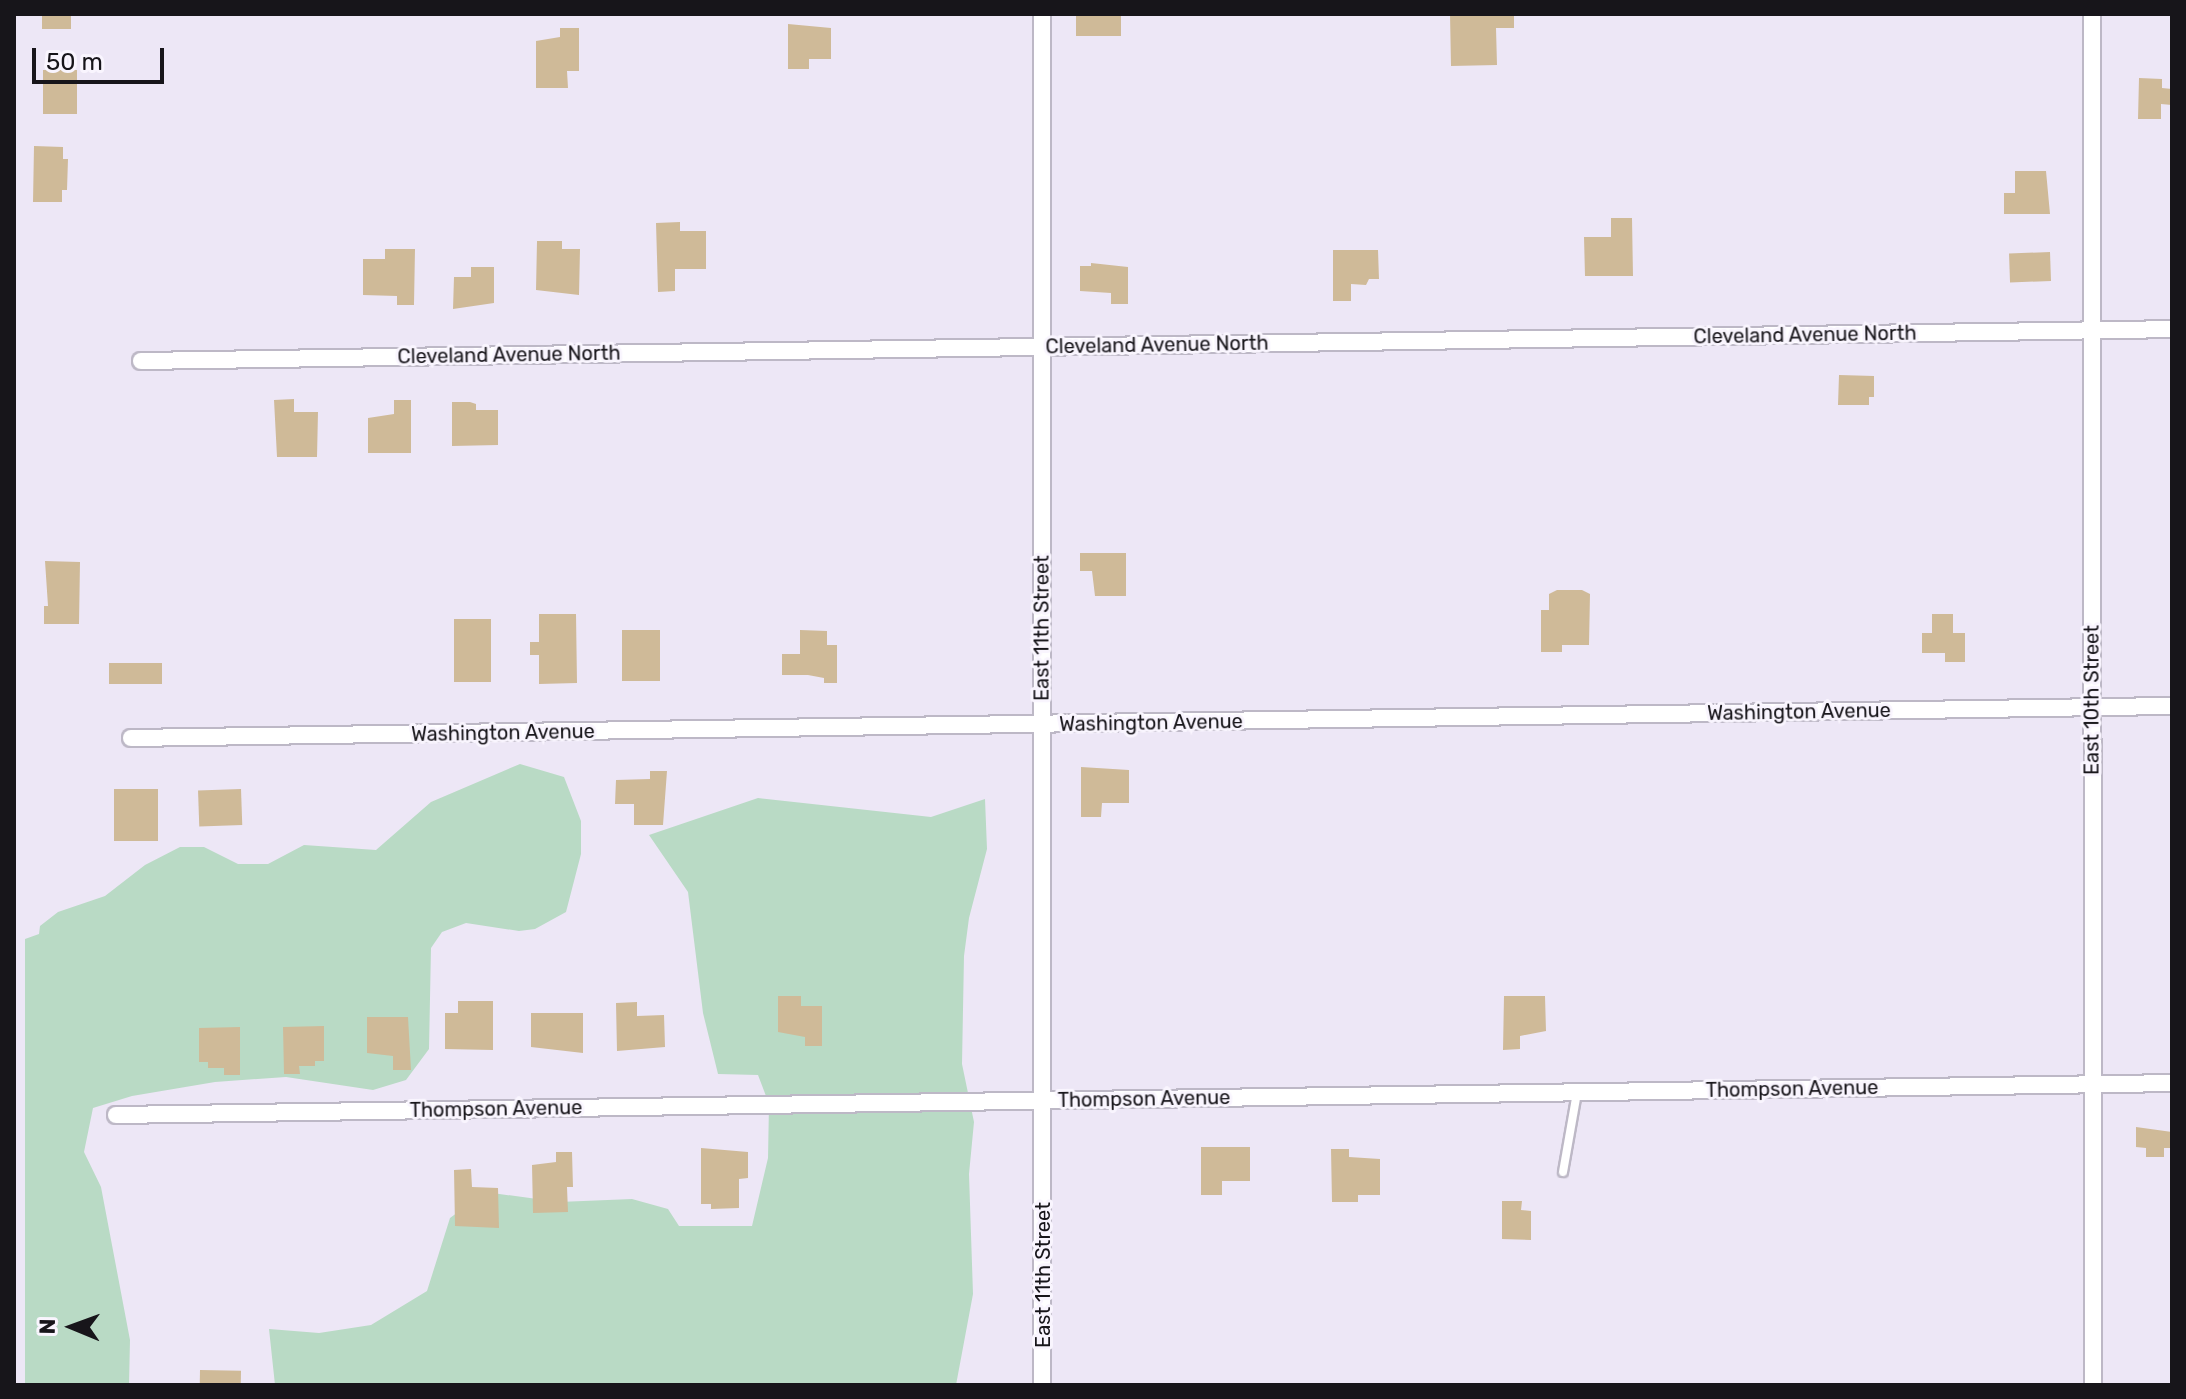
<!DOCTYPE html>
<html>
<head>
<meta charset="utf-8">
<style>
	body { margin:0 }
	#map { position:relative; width:2186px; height:1399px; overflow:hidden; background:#ede7f6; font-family:Rubik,sans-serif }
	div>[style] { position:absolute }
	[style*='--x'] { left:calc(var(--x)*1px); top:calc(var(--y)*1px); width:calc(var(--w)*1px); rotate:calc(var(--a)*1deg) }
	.green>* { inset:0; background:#b9dac5 }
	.building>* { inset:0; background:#cfba98; transform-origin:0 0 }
	.roads { filter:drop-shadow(2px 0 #bdb8c6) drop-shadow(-2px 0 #bdb8c6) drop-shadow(0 2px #bdb8c6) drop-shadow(0 -2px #bdb8c6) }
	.lane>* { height:8px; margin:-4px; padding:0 4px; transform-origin:4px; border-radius:4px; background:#fff }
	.street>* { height:16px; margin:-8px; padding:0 8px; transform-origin:8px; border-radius:8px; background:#fff }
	span { translate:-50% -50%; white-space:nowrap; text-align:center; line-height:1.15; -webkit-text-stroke:6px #f9f5fe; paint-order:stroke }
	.street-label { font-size:20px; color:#17151a }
	.frame { position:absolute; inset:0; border:16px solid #17151a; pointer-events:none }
	.north { position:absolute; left:32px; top:1287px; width:80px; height:80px; -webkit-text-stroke:6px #f9f5fe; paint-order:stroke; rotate:271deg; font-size:22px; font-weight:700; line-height:32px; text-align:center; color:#17151a }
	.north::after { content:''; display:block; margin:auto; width:28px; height:36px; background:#17151a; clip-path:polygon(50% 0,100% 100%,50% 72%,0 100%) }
	.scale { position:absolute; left:32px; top:48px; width:132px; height:36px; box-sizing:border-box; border:4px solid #17151a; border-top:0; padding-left:10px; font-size:24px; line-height:28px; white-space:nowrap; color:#17151a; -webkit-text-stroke:6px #f9f5fe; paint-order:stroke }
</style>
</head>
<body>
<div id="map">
	<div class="green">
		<i style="clip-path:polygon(520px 764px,564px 777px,581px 821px,581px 854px,566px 912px,535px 929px,519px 931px,466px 923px,442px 932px,431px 948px,429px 1049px,406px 1080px,373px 1090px,286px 1077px,215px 1082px,132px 1096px,93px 1108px,84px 1152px,101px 1187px,130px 1340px,129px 1385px,25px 1385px,25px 939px,39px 934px,40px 926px,58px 912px,105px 896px,145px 865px,180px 847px,204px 847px,238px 864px,268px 864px,304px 845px,376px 850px,431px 802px)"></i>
		<i style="clip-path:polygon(758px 798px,931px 817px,985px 799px,987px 849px,969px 918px,964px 956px,962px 1064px,974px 1122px,969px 1174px,973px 1294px,956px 1385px,275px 1385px,269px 1329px,319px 1333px,371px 1325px,427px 1291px,450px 1218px,485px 1192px,559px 1202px,632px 1199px,668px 1209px,679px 1226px,752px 1226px,768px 1158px,769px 1104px,758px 1075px,718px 1074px,703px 1013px,688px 892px,649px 835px)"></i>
	</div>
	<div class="building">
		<i style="left:42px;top:14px;width:29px;height:15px"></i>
		<i style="left:1121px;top:14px;width:22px;height:45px;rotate:90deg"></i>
		<i style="clip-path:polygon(1450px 14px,1514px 14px,1514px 28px,1496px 28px,1497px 65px,1451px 66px)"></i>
		<i style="clip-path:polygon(788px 24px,831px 28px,831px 59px,809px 59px,809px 69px,788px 69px)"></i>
		<i style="clip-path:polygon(560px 28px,579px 28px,579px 71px,567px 71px,568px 88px,536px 88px,536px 41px,560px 37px)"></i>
		<i style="left:43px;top:70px;width:34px;height:44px"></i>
		<i style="clip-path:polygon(2139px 78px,2162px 79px,2162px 88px,2172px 89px,2172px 105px,2161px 104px,2161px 119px,2138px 119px)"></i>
		<i style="clip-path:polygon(34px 146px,63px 147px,63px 159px,68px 159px,67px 190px,62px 190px,62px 202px,33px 202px)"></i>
		<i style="clip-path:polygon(2015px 171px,2046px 171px,2050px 214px,2004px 214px,2004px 193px,2015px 193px)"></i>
		<i style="clip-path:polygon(1611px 218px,1632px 218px,1633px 276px,1585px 276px,1584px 237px,1611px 237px)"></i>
		<i style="clip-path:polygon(680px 222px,680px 231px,706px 231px,706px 269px,675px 269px,675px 291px,658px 292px,656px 223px)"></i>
		<i style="clip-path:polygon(537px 241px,562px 241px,562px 249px,580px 249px,579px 295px,536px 290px)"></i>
		<i style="clip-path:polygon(385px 249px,415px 249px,414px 305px,397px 305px,397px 296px,363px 295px,363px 259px,385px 259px)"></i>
		<i style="clip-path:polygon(1333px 250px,1378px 250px,1379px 279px,1369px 279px,1366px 285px,1351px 284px,1351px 301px,1333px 301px)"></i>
		<i style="left:2050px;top:252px;width:29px;height:41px;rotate:88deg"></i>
		<i style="clip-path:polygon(1091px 263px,1128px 267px,1128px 304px,1111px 304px,1111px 293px,1080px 291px,1080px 266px,1091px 266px)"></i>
		<i style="clip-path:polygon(471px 267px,494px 267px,494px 303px,453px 309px,454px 277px,471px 277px)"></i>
		<i style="clip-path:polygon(1839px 375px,1874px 376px,1874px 397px,1869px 397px,1869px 405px,1838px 405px)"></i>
		<i style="clip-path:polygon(294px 399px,294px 412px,318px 412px,317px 457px,277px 457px,274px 400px)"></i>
		<i style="clip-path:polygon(394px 400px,411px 400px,411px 453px,368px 453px,368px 418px,394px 414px)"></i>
		<i style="clip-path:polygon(452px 402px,470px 402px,476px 404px,476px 410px,498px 410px,498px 445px,452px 446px)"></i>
		<i style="clip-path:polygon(1080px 553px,1126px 553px,1126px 596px,1095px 596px,1092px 571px,1080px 571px)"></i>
		<i style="clip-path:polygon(45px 561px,80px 562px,79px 624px,44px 624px,44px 606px,48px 606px)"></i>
		<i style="clip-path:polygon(1557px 590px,1582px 590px,1590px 594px,1589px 645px,1562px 645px,1562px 652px,1541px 652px,1541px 610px,1549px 610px,1549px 594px)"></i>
		<i style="clip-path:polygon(539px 614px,576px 614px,577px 683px,539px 684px,539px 655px,530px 655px,530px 642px,539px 642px)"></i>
		<i style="clip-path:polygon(1932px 614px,1953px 614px,1953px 633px,1965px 633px,1965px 662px,1945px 662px,1945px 653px,1922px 653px,1922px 633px,1932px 633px)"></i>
		<i style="left:454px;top:619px;width:37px;height:63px"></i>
		<i style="left:660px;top:630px;width:51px;height:38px;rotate:90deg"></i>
		<i style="clip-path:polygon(800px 630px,827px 631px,827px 645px,837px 645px,837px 683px,824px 683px,824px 678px,808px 675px,782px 675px,782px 654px,800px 654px)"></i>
		<i style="left:162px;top:663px;width:21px;height:53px;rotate:90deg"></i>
		<i style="clip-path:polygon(1081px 767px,1129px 770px,1129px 803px,1102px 803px,1101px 817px,1081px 817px)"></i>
		<i style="clip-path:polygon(650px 771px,667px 771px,663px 825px,634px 825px,634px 804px,615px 804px,616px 780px,650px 779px)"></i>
		<i style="left:158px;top:789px;width:52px;height:44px;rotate:90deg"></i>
		<i style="left:241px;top:789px;width:36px;height:43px;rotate:88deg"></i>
		<i style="clip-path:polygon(778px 996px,801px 996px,801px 1006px,822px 1006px,822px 1046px,805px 1046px,805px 1037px,778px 1032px)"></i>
		<i style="clip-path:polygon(1504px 996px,1545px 996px,1546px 1031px,1520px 1036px,1520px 1049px,1503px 1050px)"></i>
		<i style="clip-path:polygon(458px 1001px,493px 1001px,493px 1050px,445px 1049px,445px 1013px,458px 1013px)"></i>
		<i style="clip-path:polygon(637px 1002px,637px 1016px,664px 1015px,665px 1047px,617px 1051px,616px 1003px)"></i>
		<i style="clip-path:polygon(531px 1013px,583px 1013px,583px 1053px,531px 1047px)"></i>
		<i style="clip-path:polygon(367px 1017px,408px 1017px,411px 1070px,393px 1070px,393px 1056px,367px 1053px)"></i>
		<i style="clip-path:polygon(324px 1026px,324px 1061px,315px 1061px,315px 1066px,299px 1066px,300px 1074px,284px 1074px,283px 1027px)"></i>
		<i style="clip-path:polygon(240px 1027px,240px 1075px,224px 1075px,224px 1068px,208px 1068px,208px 1062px,199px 1062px,199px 1028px)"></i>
		<i style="clip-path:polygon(2136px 1127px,2172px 1132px,2172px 1148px,2164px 1148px,2164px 1157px,2146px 1157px,2146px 1148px,2136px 1147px)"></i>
		<i style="clip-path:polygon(1201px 1147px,1250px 1147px,1250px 1181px,1222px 1181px,1222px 1195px,1201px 1195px)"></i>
		<i style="clip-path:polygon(701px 1148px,748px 1152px,748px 1178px,739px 1179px,739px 1208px,711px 1209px,711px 1204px,701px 1204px)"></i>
		<i style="clip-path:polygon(1331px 1149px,1349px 1149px,1349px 1157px,1380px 1159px,1380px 1195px,1358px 1195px,1358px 1202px,1332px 1202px)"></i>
		<i style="clip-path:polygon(556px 1152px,572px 1152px,573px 1187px,567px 1187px,568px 1212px,533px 1213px,532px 1165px,556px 1162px)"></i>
		<i style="clip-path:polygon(471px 1169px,472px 1187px,498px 1188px,499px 1228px,455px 1226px,454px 1170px)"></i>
		<i style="clip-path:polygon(1502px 1201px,1522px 1201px,1521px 1210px,1531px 1211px,1531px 1240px,1502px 1239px)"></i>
		<i style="left:200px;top:1370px;width:41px;height:15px;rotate:1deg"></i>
	</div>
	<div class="roads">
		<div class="lane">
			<i style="--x:1563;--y:1172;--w:80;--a:-80"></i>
		</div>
		<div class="street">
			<i style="--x:1042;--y:14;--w:1371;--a:90"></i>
			<i style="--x:2092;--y:14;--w:1371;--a:89.96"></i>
			<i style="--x:141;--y:361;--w:2031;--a:-0.9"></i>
			<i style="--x:131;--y:738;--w:2041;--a:-0.9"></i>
			<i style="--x:116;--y:1115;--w:2056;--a:-0.89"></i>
		</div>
	</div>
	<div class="street-label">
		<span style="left:1805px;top:335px;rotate:-1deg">Cleveland Avenue North</span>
		<span style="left:1157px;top:345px;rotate:-1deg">Cleveland Avenue North</span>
		<span style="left:509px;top:355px;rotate:-1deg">Cleveland Avenue North</span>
		<span style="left:1042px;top:628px;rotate:-90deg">East 11th Street</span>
		<span style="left:2092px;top:700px;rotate:-90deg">East 10th Street</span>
		<span style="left:1799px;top:712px;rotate:-1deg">Washington Avenue</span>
		<span style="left:1151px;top:723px;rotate:-1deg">Washington Avenue</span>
		<span style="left:503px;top:733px;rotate:-1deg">Washington Avenue</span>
		<span style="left:1792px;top:1089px;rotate:-1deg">Thompson Avenue</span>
		<span style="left:1144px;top:1099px;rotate:-1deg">Thompson Avenue</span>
		<span style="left:496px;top:1109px;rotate:-1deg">Thompson Avenue</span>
		<span style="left:1043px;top:1275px;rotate:-90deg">East 11th Street</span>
	</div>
	<div class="frame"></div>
	<div class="north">N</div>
	<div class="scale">50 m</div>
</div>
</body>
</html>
